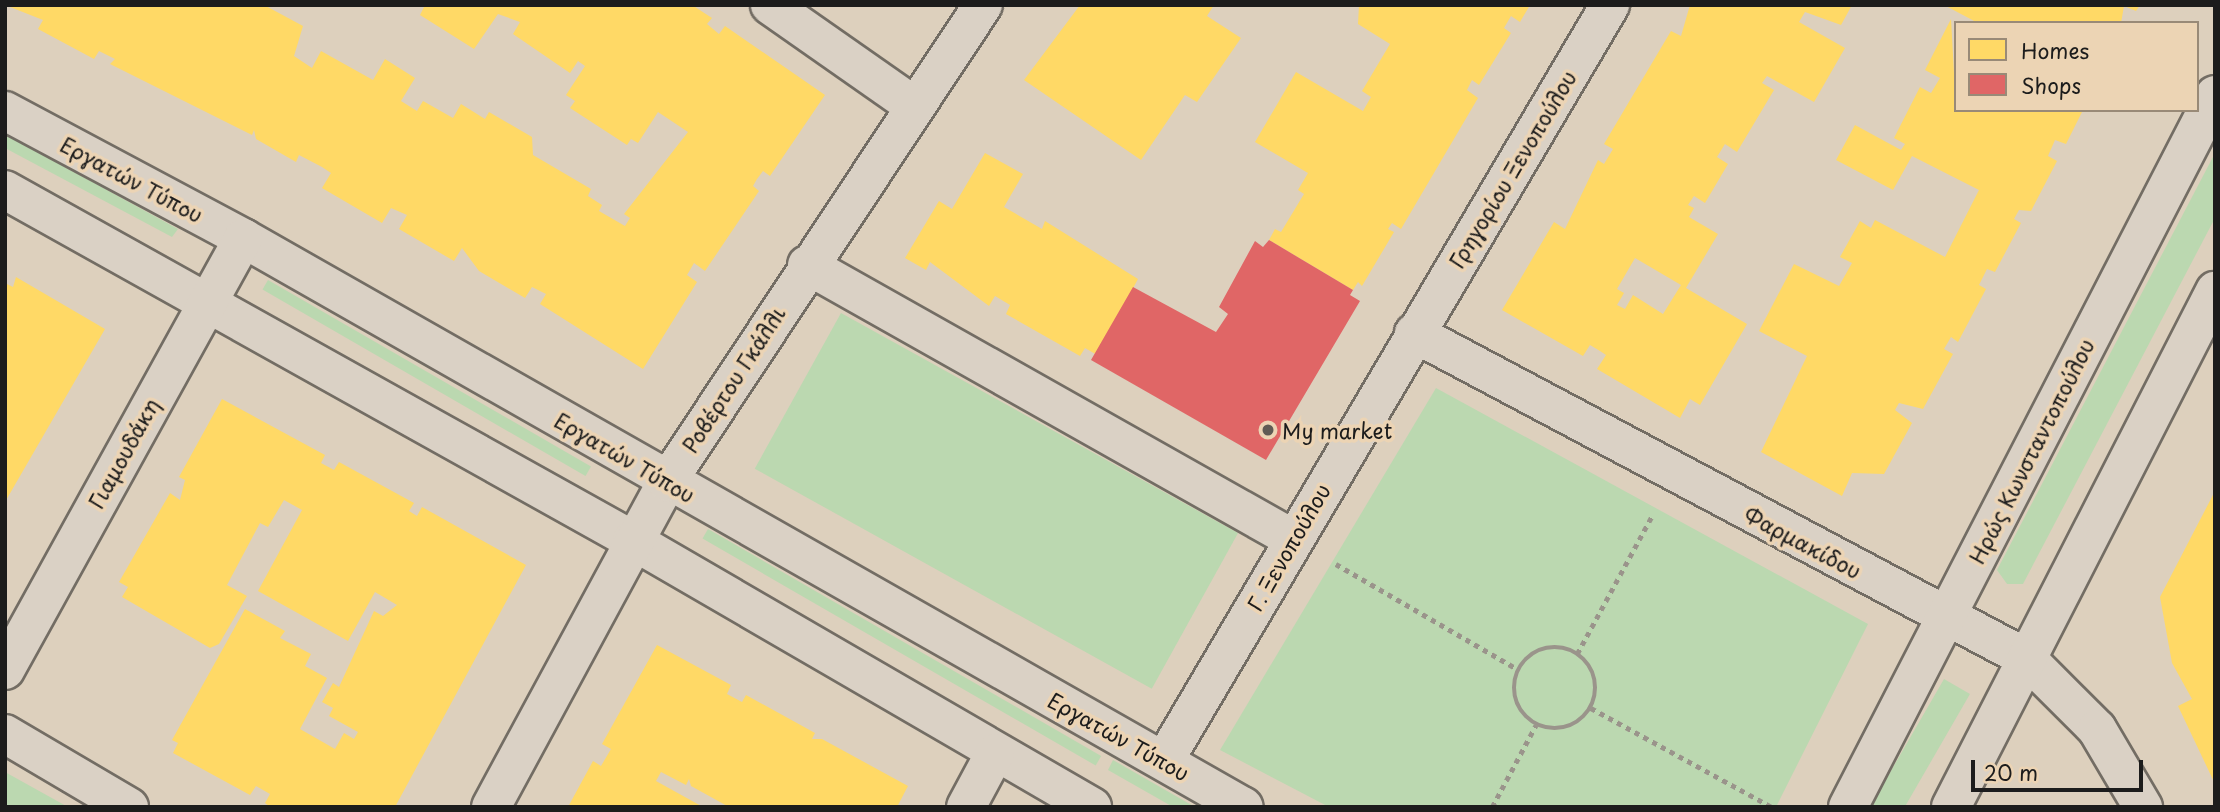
<!DOCTYPE html>
<html>
<head>
<meta charset="utf-8">
<style>
	body { margin:0 }
	#map { position:relative; width:2220px; height:812px; overflow:hidden; background:#ddd0bd; font-family:"Playpen Sans",sans-serif }
	div>[style] { position:absolute }
	[style*='--x'] { left:calc(var(--x)*1px); top:calc(var(--y)*1px); width:calc(var(--w)*1px); rotate:calc(var(--a)*1deg) }
	.green>* { inset:0; background:#bbd8b0; transform-origin:0 0 }
	.homes>* { inset:0; background:#ffd966 }
	.shops>* { inset:0; background:#e06666 }
	.path>* { height:4.5px; margin-top:-2.25px; transform-origin:0; background:repeating-linear-gradient(90deg,#9a948b 0 5px,transparent 0 10px) }
	.path>.ring { margin:-2.25px; padding:0; box-sizing:content-box; background:none; border:4.5px solid #9a948b; border-radius:50% }
	.roads { filter:drop-shadow(2px 0 #736d64) drop-shadow(-2px 0 #736d64) drop-shadow(0 2px #736d64) drop-shadow(0 -2px #736d64) }
	.street>* { height:38px; margin:-19px; padding:0 19px; transform-origin:19px; border-radius:19px; background:#dad1c5 }
	.secondary>* { height:38px; margin:-19px; padding:0 19px; transform-origin:19px; border-radius:19px; background:#dad1c5 }
	.dots>* { width:19px; height:19px; translate:-50% -50%; box-sizing:border-box; border:4px solid #ecd4b4; border-radius:50% }
	span { translate:-50% -50%; white-space:nowrap; text-align:center; line-height:1.15; -webkit-text-stroke:7px #ecd4b4; paint-order:stroke }
	.street-label { font-size:21px; color:#1c1c1c }
	.poi-label { font-size:21px; color:#1c1c1c }
	.left { translate:0 -50%; text-align:left }
	.frame { position:absolute; inset:0; border:7px solid #1c1c1c; pointer-events:none }
	.legend { position:absolute; left:1954px; top:21px; width:245px; height:91px; box-sizing:border-box; background:#ecd4b4; border:2px solid #998a77; margin:0; padding:9px 12px; list-style:none; font-size:21px; color:#1c1c1c }
	.legend li { display:flex; align-items:center; gap:14px; height:35px }
	.legend b { width:35px; border:2px solid #998a77 }
	.scale { position:absolute; left:1971px; top:760px; width:172px; height:32px; box-sizing:border-box; border:4px solid #1c1c1c; border-top:0; padding-left:9px; font-size:21px; line-height:24px; white-space:nowrap; color:#1c1c1c; -webkit-text-stroke:5px #ecd4b4; paint-order:stroke }
</style>
</head>
<body>
<div id="map">
	<div class="green">
		<i style="clip-path:polygon(5px 134px,178px 229px,172px 237px,5px 148px)"></i>
		<i style="clip-path:polygon(2215px 153px,2215px 218px,2023px 584px,2007px 584px,1997px 570px)"></i>
		<i style="left:268px;top:280px;width:373px;height:11px;rotate:30deg"></i>
		<i style="left:841px;top:313px;width:454px;height:178px;rotate:29deg"></i>
		<i style="clip-path:polygon(1436px 388px,1868px 624px,1776px 807px,1329px 807px,1220px 750px)"></i>
		<i style="left:708px;top:529px;width:454px;height:11px;rotate:30deg"></i>
		<i style="left:1944px;top:679px;width:30px;height:144px;rotate:30deg"></i>
		<i style="clip-path:polygon(1113px 760px,1195px 807px,1173px 807px,1108px 770px)"></i>
		<i style="clip-path:polygon(5px 772px,68px 807px,5px 807px)"></i>
	</div>
	<div class="homes">
		<i style="clip-path:polygon(5px 5px,264px 5px,303px 26px,294px 56px,312px 68px,321px 51px,373px 80px,385px 59px,415px 78px,401px 101px,417px 111px,423px 101px,453px 118px,461px 104px,485px 119px,489px 112px,532px 137px,533px 155px,591px 189px,588px 196px,602px 205px,599px 211px,625px 226px,630px 218px,624px 214px,688px 132px,658px 112px,638px 143px,631px 139px,627px 145px,570px 108px,575px 101px,566px 95px,585px 66px,578px 61px,570px 73px,513px 34px,520px 22px,498px 14px,474px 49px,420px 15px,425px 5px,692px 5px,712px 18px,707px 24px,719px 34px,725px 26px,825px 95px,770px 176px,763px 171px,757px 179px,753px 186px,759px 191px,705px 271px,694px 263px,690px 270px,687px 275px,697px 282px,643px 369px,540px 304px,546px 294px,532px 287px,525px 298px,479px 271px,462px 248px,454px 261px,399px 229px,407px 215px,391px 208px,382px 223px,322px 188px,331px 173px,322px 167px,299px 155px,296px 162px,256px 139px,254px 130px,252px 135px,110px 64px,115px 59px,99px 51px,94px 59px,38px 29px,43px 20px)"></i>
		<i style="clip-path:polygon(1080px 5px,1214px 5px,1207px 16px,1241px 38px,1197px 102px,1185px 95px,1141px 160px,1024px 80px)"></i>
		<i style="clip-path:polygon(1359px 5px,1530px 5px,1520px 22px,1511px 16px,1504px 28px,1511px 33px,1479px 85px,1472px 80px,1467px 90px,1478px 98px,1401px 229px,1392px 223px,1388px 229px,1394px 232px,1362px 286px,1358px 282px,1353px 290px,1269px 240px,1275px 229px,1281px 232px,1304px 194px,1298px 190px,1308px 173px,1255px 142px,1296px 72px,1363px 111px,1371px 97px,1362px 91px,1390px 44px,1358px 24px)"></i>
		<i style="clip-path:polygon(evenodd,1690px 5px,1852px 5px,1841px 25px,1805px 12px,1799px 22px,1845px 48px,1814px 102px,1767px 76px,1762px 83px,1774px 90px,1737px 152px,1725px 144px,1717px 157px,1728px 164px,1705px 203px,1694px 196px,1688px 205px,1694px 208px,1689px 217px,1718px 234px,1686px 288px,1747px 324px,1700px 405px,1690px 399px,1680px 418px,1597px 369px,1606px 355px,1600px 351px,1590px 345px,1583px 356px,1502px 310px,1554px 222px,1565px 229px,1598px 160px,1604px 164px,1613px 149px,1604px 144px,1671px 31px,1681px 36px,1690px 5px,1635px 258px,1681px 285px,1663px 314px,1633px 295px,1625px 309px,1617px 305px,1624px 293px,1617px 289px,1635px 258px)"></i>
		<i style="clip-path:polygon(1944px 5px,2140px 5px,2136px 11px,2124px 6px,2121px 23px,1978px 23px)"></i>
		<i style="clip-path:polygon(1951px 19px,1956px 110px,2083px 110px,2066px 144px,2055px 140px,2048px 156px,2057px 161px,2031px 211px,2019px 210px,2014px 219px,2021px 223px,1995px 272px,1987px 269px,1979px 285px,1986px 289px,1958px 342px,1951px 337px,1944px 349px,1953px 354px,1923px 409px,1899px 403px,1895px 410px,1912px 423px,1884px 474px,1852px 473px,1842px 496px,1761px 452px,1807px 356px,1759px 331px,1794px 264px,1839px 286px,1852px 263px,1840px 257px,1860px 221px,1871px 228px,1875px 220px,1945px 257px,1979px 190px,1912px 156px,1893px 190px,1836px 160px,1855px 125px,1901px 150px,1905px 144px,1894px 138px,1920px 87px,1931px 93px,1940px 78px,1925px 70px)"></i>
		<i style="clip-path:polygon(985px 153px,1023px 174px,1004px 207px,1042px 229px,1045px 221px,1138px 279px,1097px 355px,1085px 348px,1080px 356px,1006px 314px,1010px 305px,995px 296px,989px 306px,930px 262px,926px 270px,905px 258px,939px 201px,952px 209px)"></i>
		<i style="clip-path:polygon(16px 277px,105px 329px,5px 502px,5px 283px,13px 287px)"></i>
		<i style="clip-path:polygon(222px 399px,325px 455px,321px 463px,334px 470px,339px 462px,414px 503px,409px 511px,417px 516px,422px 507px,526px 565px,395px 807px,270px 807px,265px 803px,270px 794px,256px 786px,250px 795px,173px 753px,178px 743px,172px 740px,245px 609px,285px 631px,280px 638px,311px 654px,305px 666px,327px 678px,300px 729px,335px 749px,344px 733px,354px 739px,358px 732px,329px 716px,333px 708px,322px 702px,333px 683px,339px 687px,374px 611px,383px 616px,397px 605px,375px 592px,348px 641px,258px 591px,302px 510px,284px 500px,268px 527px,260px 523px,227px 585px,247px 596px,219px 644px,210px 648px,122px 597px,128px 587px,119px 582px,170px 493px,180px 500px,185px 480px,179px 477px)"></i>
		<i style="clip-path:polygon(2215px 491px,2215px 784px,2178px 706px,2192px 699px,2172px 663px,2160px 597px)"></i>
		<i style="clip-path:polygon(657px 645px,731px 685px,727px 694px,742px 702px,746px 695px,815px 733px,812px 739px,822px 739px,908px 786px,897px 807px,729px 807px,691px 786px,689px 779px,686px 785px,661px 772px,656px 781px,703px 807px,568px 807px,593px 761px,601px 766px,611px 749px,602px 744px)"></i>
	</div>
	<div class="shops">
		<i style="clip-path:polygon(1269px 240px,1353px 290px,1350px 295px,1360px 301px,1266px 460px,1091px 360px,1133px 287px,1216px 332px,1228px 314px,1219px 307px,1255px 241px,1263px 247px)"></i>
	</div>
	<div class="path">
		<i style="--x:1336;--y:564;--w:209;--a:30.1"></i>
		<i class="ring" style="left:1514px;top:647px;width:77.5px;height:77.5px"></i>
		<i style="--x:1577;--y:654;--w:157;--a:-61.5"></i>
		<i style="--x:1591;--y:708;--w:206;--a:28.7"></i>
		<i style="--x:1492;--y:807;--w:93;--a:-61.8"></i>
	</div>
	<div class="roads">
		<div class="street">
			<i style="--x:770;--y:5;--w:176;--a:35"></i>
			<i style="--x:5;--y:111;--w:270;--a:28.1"></i>
			<i style="--x:243;--y:238;--w:1151;--a:29.62"></i>
			<i style="--x:5;--y:190;--w:718;--a:29.17"></i>
			<i style="--x:632;--y:540;--w:532;--a:30.13"></i>
			<i style="--x:807;--y:265;--w:558;--a:29.41"></i>
			<i style="--x:1414;--y:333;--w:693;--a:27.97"></i>
			<i style="--x:2026;--y:658;--w:100;--a:45"></i>
			<i style="--x:2097;--y:729;--w:91;--a:59.5"></i>
			<i style="--x:5;--y:670;--w:493;--a:-61.1"></i>
			<i style="--x:5;--y:734;--w:144;--a:30.5"></i>
			<i style="--x:1164;--y:761;--w:878;--a:-59.46"></i>
			<i style="--x:491;--y:807;--w:370;--a:-61.6"></i>
			<i style="--x:667;--y:482;--w:572;--a:-56.48"></i>
			<i style="--x:966;--y:807;--w:61;--a:-61.8"></i>
		</div>
		<div class="secondary">
			<i style="--x:1848;--y:807;--w:801;--a:-62.73"></i>
			<i style="--x:1951;--y:807;--w:580;--a:-62.9"></i>
		</div>
	</div>
	<div class="dots">
		<i style="left:1268px;top:430px;background:#605b54"></i>
	</div>
	<div class="street-label">
		<span style="left:1512px;top:169px;rotate:-59deg">Γρηγορίου Ξενοπούλου</span>
		<span style="left:132px;top:179px;rotate:28deg">Εργατών Τύπου</span>
		<span style="left:733px;top:379px;rotate:-57deg">Ροβέρτου Γκάλλι</span>
		<span style="left:2031px;top:451px;rotate:-63deg">Ηρώς Κωνσταντοπούλου</span>
		<span style="left:123px;top:453px;rotate:-61deg">Γιαμουδάκη</span>
		<span style="left:625px;top:457px;rotate:30deg">Εργατών Τύπου</span>
		<span style="left:1803px;top:542px;rotate:28deg">Φαρμακίδου</span>
		<span style="left:1288px;top:547px;rotate:-60deg">Γ. Ξενοπούλου</span>
		<span style="left:1119px;top:736px;rotate:29deg">Εργατών Τύπου</span>
	</div>
	<div class="poi-label">
		<span class="left" style="left:1282px;top:430px">My market</span>
	</div>
	<div class="frame"></div>
	<ul class="legend">
	<li><b style="height:19px;background:#ffd966"></b>Homes</li>
	<li><b style="height:19px;background:#e06666"></b>Shops</li>
	</ul>
	<div class="scale">20 m</div>
</div>
</body>
</html>
